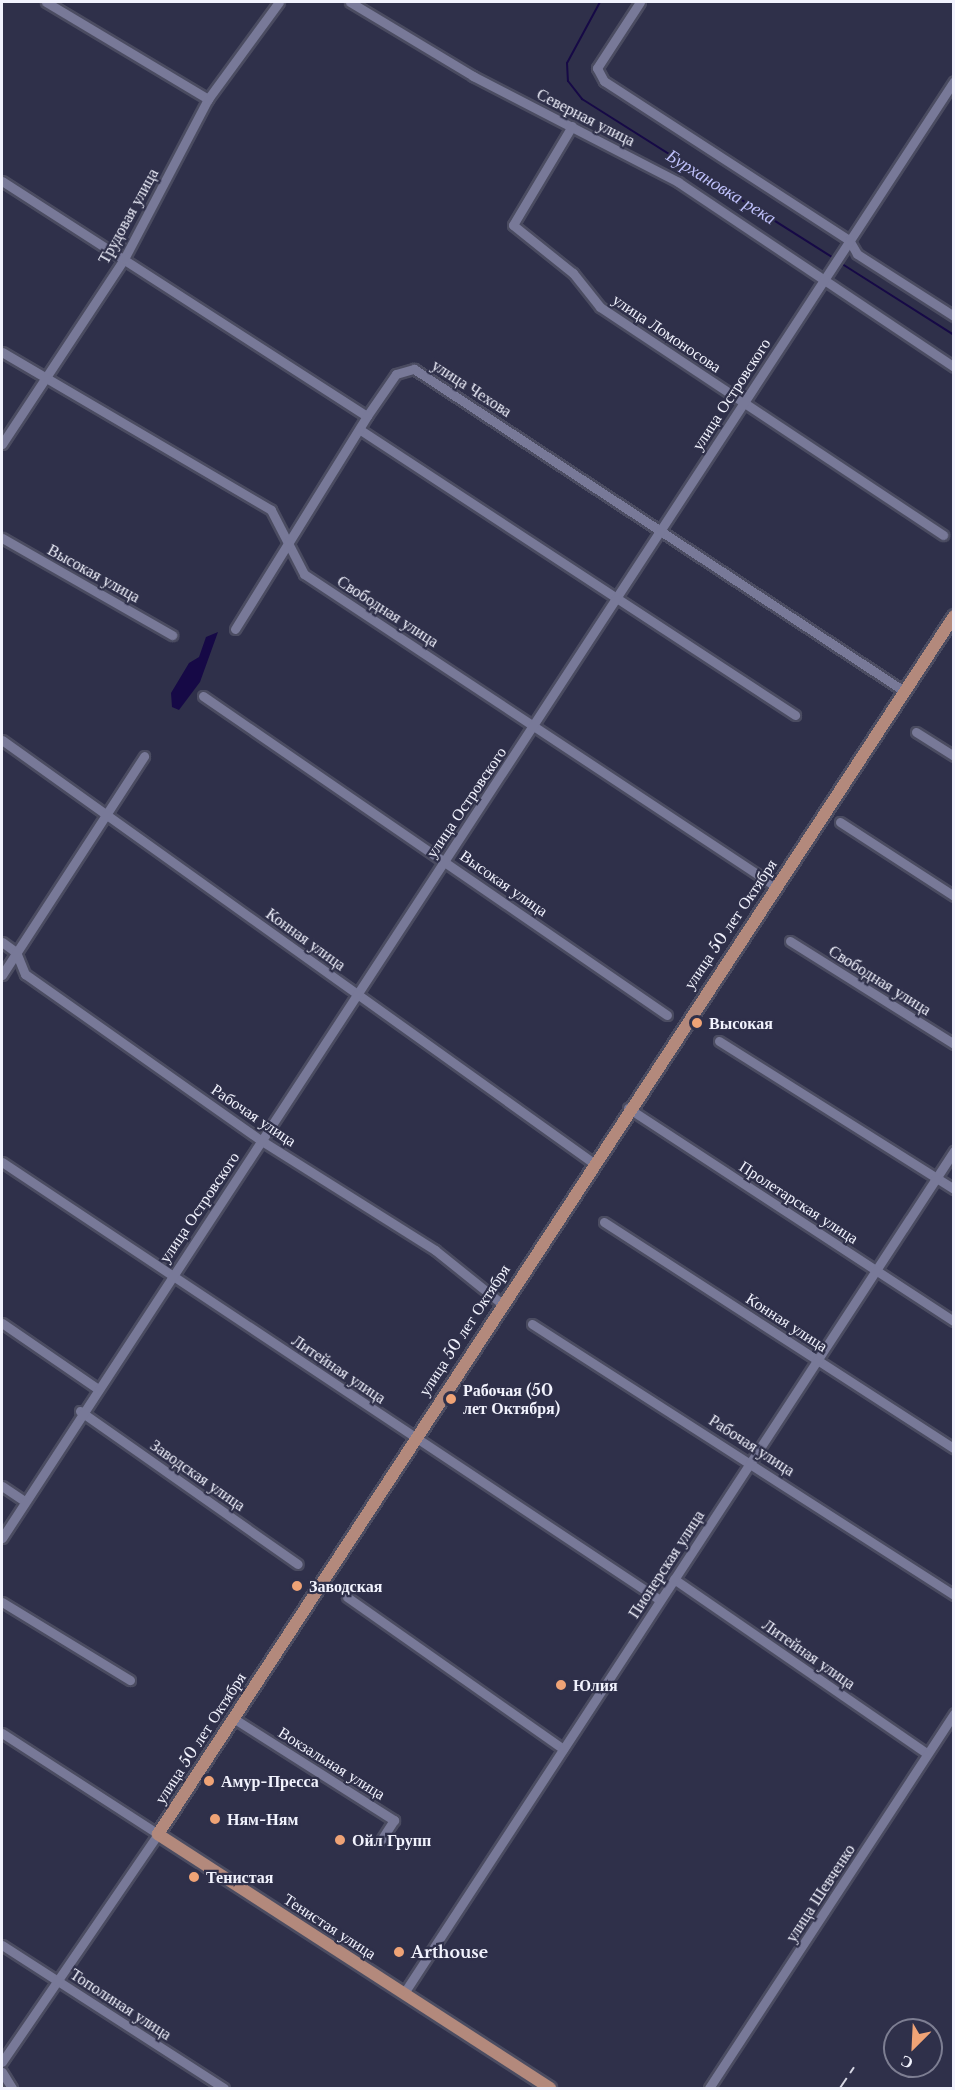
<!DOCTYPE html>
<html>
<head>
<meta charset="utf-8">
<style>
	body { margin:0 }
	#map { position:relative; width:955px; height:2090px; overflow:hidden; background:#2f304a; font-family:"Libre Baskerville",serif }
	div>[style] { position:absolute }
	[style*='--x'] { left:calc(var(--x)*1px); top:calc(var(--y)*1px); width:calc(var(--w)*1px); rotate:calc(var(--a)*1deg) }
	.water>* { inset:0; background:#160946 }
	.stream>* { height:2px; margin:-1px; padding:0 1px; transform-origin:1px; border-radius:1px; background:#160946 }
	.roads { filter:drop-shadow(2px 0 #4b4c61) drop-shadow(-2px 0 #4b4c61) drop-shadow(0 2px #4b4c61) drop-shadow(0 -2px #4b4c61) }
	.minor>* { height:9px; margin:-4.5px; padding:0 4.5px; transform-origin:4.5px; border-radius:4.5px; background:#787998 }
	.major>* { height:12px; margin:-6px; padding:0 6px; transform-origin:6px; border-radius:6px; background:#b3897c }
	.rail>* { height:2px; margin-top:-1px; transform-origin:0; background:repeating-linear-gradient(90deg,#d6d7e4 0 12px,transparent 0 18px) }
	.dots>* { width:16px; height:16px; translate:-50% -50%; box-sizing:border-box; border:3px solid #2f304a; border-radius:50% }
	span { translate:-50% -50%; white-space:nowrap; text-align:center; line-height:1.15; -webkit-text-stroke:4.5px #2f304a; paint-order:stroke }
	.street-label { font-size:16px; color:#f1f2fd }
	.poi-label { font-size:16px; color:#f1f2fd; font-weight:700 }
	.left { translate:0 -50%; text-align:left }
	.water-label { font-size:18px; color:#bfc1fb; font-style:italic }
	.frame { position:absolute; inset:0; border:3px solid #f1f2fd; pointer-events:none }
	.north { position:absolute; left:883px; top:2018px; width:60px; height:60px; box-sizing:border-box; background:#2f304a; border:2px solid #7d7e92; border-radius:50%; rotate:204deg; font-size:16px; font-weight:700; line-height:24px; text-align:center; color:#f1f2fd }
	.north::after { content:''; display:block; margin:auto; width:21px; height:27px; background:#efa376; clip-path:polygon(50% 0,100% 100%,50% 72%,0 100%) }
</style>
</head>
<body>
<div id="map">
	<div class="water">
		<i style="clip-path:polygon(218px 632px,200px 682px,179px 710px,172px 707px,171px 693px,189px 663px,199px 657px,206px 637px)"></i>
	</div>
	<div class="stream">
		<i style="--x:600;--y:2;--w:69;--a:118.4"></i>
		<i style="--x:567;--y:63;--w:18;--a:87"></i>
		<i style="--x:568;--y:81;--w:23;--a:52"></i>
		<i style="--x:582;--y:99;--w:299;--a:32.3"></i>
		<i style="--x:839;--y:262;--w:136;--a:32.4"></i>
	</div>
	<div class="roads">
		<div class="minor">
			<i style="--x:46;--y:2;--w:189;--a:30.9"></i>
			<i style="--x:350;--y:2;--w:144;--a:31"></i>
			<i style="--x:473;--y:76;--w:231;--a:27.3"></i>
			<i style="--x:678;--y:182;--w:332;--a:33.8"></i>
			<i style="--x:640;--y:2;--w:79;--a:123.1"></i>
			<i style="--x:597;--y:68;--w:15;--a:62"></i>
			<i style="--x:604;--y:81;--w:292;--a:33"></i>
			<i style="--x:849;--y:240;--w:16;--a:60"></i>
			<i style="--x:857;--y:254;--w:115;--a:32.6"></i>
			<i style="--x:572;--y:126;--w:115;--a:120.8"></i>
			<i style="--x:513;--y:225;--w:77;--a:38.7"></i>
			<i style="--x:573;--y:273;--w:43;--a:51.5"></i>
			<i style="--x:600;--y:307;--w:412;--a:33.6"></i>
			<i style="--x:2;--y:181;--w:434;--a:32.8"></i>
			<i style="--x:367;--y:416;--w:51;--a:-55.4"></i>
			<i style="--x:396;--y:374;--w:19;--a:-16"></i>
			<i style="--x:414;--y:369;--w:586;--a:33.31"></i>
			<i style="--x:2;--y:352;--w:312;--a:30.4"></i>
			<i style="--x:271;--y:510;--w:72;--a:62.7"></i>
			<i style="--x:304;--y:574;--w:565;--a:33.52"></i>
			<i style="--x:362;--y:431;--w:518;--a:33.26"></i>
			<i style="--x:2;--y:444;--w:222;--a:-56.6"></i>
			<i style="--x:124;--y:259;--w:181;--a:-62.3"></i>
			<i style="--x:208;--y:99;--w:120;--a:-53.8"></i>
			<i style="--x:2;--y:538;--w:196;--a:29.7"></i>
			<i style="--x:235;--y:629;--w:251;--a:-58.2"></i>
			<i style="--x:203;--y:696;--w:563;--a:34.51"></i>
			<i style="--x:916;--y:732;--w:45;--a:32.3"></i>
			<i style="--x:2;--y:740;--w:725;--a:35.57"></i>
			<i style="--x:840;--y:822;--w:136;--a:33"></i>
			<i style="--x:790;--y:941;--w:194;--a:32.1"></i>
			<i style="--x:2;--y:942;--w:17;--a:36"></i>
			<i style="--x:16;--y:952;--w:24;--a:68"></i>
			<i style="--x:25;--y:974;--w:290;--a:35.2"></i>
			<i style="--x:262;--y:1141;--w:204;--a:32.2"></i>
			<i style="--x:435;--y:1250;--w:85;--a:38.8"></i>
			<i style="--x:2;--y:975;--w:261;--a:-57"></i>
			<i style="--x:719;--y:1041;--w:278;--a:32.2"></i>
			<i style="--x:628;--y:1108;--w:389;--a:33.2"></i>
			<i style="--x:2;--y:1162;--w:790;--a:33.65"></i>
			<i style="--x:604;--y:1222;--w:417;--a:32.9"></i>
			<i style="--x:2;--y:1323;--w:113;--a:34.5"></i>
			<i style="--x:532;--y:1324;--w:502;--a:32.71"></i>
			<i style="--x:80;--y:1411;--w:266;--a:35.1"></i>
			<i style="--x:2;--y:1486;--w:27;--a:34"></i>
			<i style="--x:2;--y:1538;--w:1740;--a:-56.84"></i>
			<i style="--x:674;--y:1579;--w:306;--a:34.6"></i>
			<i style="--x:347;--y:1597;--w:264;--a:35.1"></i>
			<i style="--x:2;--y:1602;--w:150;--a:31.4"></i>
			<i style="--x:233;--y:1718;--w:191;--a:32.4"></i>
			<i style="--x:394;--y:1820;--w:24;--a:123"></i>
			<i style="--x:2;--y:1733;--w:186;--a:32.9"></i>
			<i style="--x:158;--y:1834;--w:276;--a:124.4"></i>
			<i style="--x:2;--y:1945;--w:264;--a:32.8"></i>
			<i style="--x:404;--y:1993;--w:1006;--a:-56.85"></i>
			<i style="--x:2;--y:2072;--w:19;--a:58"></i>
			<i style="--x:709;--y:2088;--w:448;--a:-56.8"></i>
		</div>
		<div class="major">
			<i style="--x:550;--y:2088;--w:467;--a:-147.1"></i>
			<i style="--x:158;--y:1834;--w:1455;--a:-56.83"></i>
		</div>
	</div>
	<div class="rail">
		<i style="--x:840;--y:2088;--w:25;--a:-56"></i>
	</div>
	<div class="dots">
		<i style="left:697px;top:1023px;background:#efa376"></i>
		<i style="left:451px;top:1399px;background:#efa376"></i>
		<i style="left:297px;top:1586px;background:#efa376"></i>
		<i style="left:561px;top:1685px;background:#efa376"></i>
		<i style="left:209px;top:1781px;background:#efa376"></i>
		<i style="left:215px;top:1819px;background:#efa376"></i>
		<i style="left:340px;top:1840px;background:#efa376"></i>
		<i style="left:194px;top:1877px;background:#efa376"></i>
		<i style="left:399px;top:1952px;background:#efa376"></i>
	</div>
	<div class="street-label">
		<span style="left:586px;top:117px;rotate:27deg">Северная улица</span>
		<span style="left:128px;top:216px;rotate:-61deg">Трудовая улица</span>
		<span style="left:667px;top:333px;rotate:34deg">улица Ломоносова</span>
		<span style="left:472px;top:388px;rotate:33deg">улица Чехова</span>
		<span style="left:731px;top:394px;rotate:-57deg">улица Островского</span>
		<span style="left:94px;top:573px;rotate:29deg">Высокая улица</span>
		<span style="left:388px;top:611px;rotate:33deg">Свободная улица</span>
		<span style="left:466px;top:802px;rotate:-56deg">улица Островского</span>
		<span style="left:504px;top:883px;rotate:35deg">Высокая улица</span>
		<span style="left:730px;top:924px;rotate:-56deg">улица 50 лет Октября</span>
		<span style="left:306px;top:939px;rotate:36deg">Конная улица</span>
		<span style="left:880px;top:980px;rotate:32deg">Свободная улица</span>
		<span style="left:254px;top:1115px;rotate:34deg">Рабочая улица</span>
		<span style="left:799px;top:1202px;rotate:33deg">Пролетарская улица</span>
		<span style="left:199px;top:1207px;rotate:-56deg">улица Островского</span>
		<span style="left:787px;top:1322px;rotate:33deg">Конная улица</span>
		<span style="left:464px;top:1330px;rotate:-57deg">улица 50 лет Октября</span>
		<span style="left:339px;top:1369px;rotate:34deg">Литейная улица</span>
		<span style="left:752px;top:1445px;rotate:33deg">Рабочая улица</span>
		<span style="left:198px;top:1475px;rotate:35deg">Заводская улица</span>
		<span style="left:666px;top:1564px;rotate:-57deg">Пионерская улица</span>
		<span style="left:809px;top:1654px;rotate:35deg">Литейная улица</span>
		<span style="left:200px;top:1738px;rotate:-57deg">улица 50 лет Октября</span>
		<span style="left:332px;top:1763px;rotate:32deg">Вокзальная улица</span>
		<span style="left:820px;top:1893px;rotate:-57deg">улица Шевченко</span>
		<span style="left:330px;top:1926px;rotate:33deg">Тенистая улица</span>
		<span style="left:121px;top:2004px;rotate:33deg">Тополиная улица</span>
	</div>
	<div class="poi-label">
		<span class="left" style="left:709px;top:1023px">Высокая</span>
		<span class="left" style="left:463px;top:1399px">Рабочая (50<br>лет Октября)</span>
		<span class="left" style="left:309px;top:1586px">Заводская</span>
		<span class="left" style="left:573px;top:1685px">Юлия</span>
		<span class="left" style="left:221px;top:1781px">Амур-Пресса</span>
		<span class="left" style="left:227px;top:1819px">Ням-Ням</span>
		<span class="left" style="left:352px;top:1840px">Ойл Групп</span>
		<span class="left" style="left:206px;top:1877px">Тенистая</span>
		<span class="left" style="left:411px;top:1952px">Arthouse</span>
	</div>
	<div class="water-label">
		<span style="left:721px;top:187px;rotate:32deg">Бурхановка река</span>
	</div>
	<div class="frame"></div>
	<div class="north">С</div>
</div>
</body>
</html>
